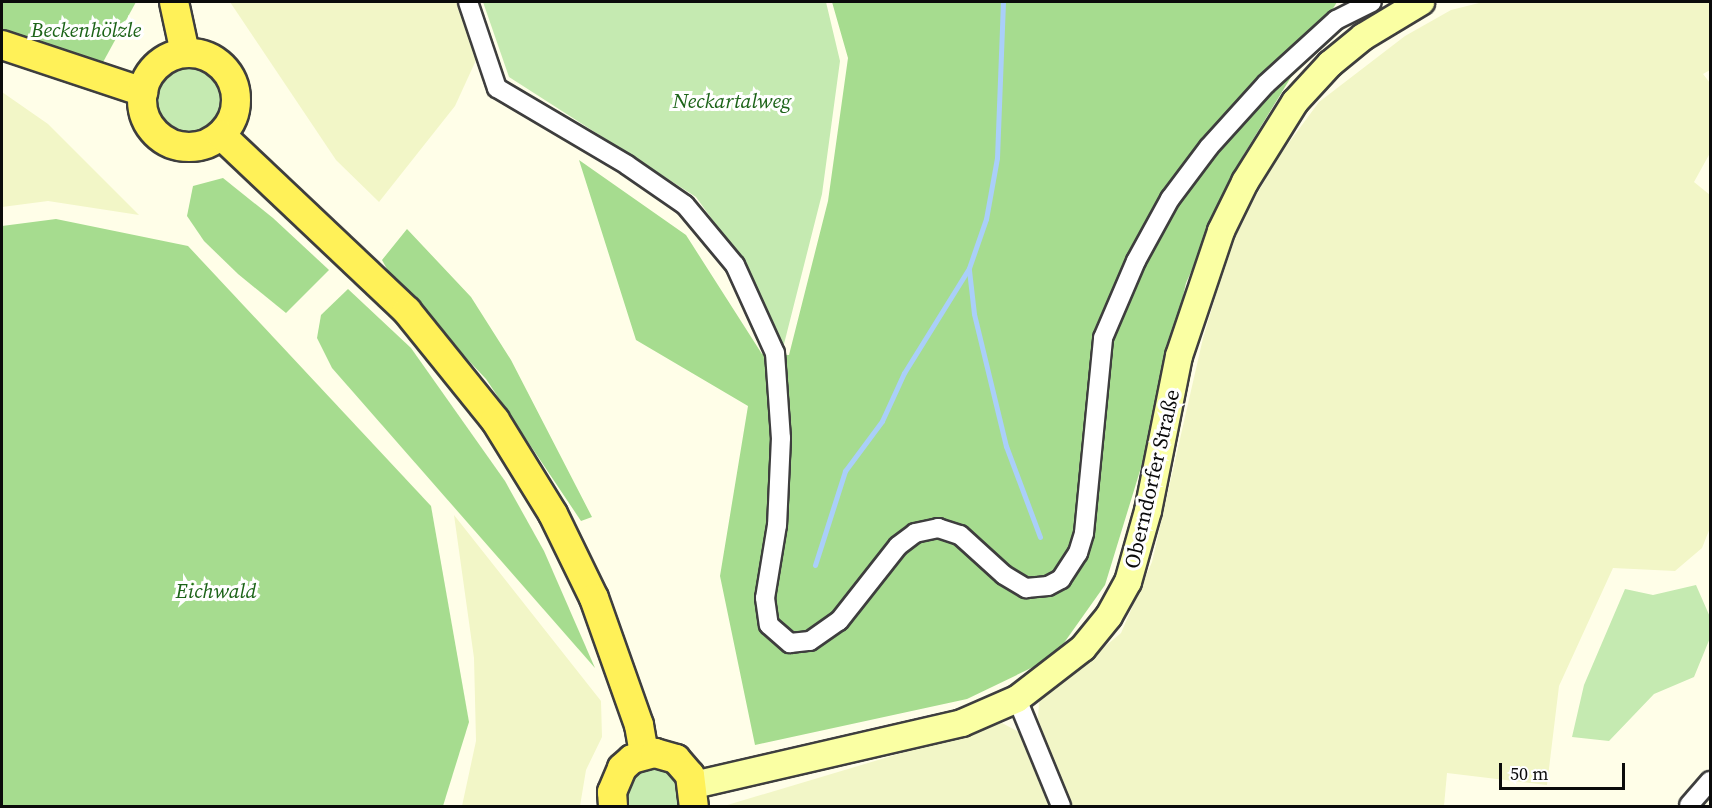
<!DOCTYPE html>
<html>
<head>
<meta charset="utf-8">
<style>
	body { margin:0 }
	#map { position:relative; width:1712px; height:808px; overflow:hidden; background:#fffee8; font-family:"Source Serif 4",serif }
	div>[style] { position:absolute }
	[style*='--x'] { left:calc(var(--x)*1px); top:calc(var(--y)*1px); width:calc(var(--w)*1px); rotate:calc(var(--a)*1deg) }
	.farmland>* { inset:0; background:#f2f6c7 }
	.green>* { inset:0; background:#c5eab1 }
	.round { border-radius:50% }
	.forest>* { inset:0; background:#a6dc8f }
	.stream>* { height:5px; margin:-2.5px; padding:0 2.5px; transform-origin:2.5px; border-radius:2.5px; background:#aacff9 }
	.roads { filter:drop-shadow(2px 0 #3e3e3e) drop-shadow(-2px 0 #3e3e3e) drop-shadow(0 2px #3e3e3e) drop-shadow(0 -2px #3e3e3e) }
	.street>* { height:18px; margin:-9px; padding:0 9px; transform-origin:9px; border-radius:9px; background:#fff }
	.secondary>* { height:26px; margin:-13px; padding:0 13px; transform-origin:13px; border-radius:13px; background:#faffa3 }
	.primary>* { height:28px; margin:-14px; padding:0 14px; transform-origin:14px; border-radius:14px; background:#fff158 }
	.primary>.ring { margin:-14px; padding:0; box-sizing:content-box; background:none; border:28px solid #fff158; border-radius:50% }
	span { translate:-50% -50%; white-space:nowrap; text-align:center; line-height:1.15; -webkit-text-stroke:6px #fff; paint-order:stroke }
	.park-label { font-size:21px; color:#1d6419; font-style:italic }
	.street-label { font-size:21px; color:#0b0b0b }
	.frame { position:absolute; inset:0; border:3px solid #0b0b0b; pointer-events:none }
	.scale { position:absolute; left:1499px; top:763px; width:126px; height:27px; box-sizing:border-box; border:3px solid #0b0b0b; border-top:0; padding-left:8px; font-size:18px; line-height:21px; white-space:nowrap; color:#0b0b0b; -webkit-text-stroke:4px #fff; paint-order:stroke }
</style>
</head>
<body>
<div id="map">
	<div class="farmland">
		<i style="clip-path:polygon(230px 2px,458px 2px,477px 58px,455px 106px,379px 202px,336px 160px)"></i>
		<i style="clip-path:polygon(1483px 2px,1710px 2px,1710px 70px,1703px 74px,1710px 83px,1710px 153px,1694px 182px,1710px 195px,1710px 528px,1702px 548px,1675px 571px,1613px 568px,1559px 686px,1547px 785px,1447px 773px,1444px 806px,1070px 806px,1038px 719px,1039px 702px,1121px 633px,1152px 562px,1203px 338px,1235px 232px,1279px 156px,1319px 102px,1405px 36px,1451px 10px)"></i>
		<i style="clip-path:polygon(2px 92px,48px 124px,139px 215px,48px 201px,2px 207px)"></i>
		<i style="clip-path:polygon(454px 515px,601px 701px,602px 737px,586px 770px,580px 806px,462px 806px,476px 741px,474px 658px)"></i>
		<i style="clip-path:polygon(1002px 723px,1019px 732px,1050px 806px,724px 806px)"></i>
	</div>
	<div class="green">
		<i style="clip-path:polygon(483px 2px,826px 2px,840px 61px,822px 194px,783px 348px,737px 254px,696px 197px,509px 77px)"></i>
		<i class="round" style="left:157px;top:67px;width:66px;height:66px"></i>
		<i style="clip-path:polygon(1696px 585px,1710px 617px,1710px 638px,1694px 677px,1654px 694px,1609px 741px,1572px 737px,1584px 685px,1625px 589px,1653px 595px)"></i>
		<i style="clip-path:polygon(643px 763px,678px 770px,685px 806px,625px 806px,624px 783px)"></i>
	</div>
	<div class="forest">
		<i style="clip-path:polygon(2px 2px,136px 2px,102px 64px,2px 36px)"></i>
		<i style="clip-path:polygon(832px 2px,1337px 2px,1244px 154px,1186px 283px,1154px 425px,1105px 585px,1054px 657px,967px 699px,755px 745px,720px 576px,748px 406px,636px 340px,579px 160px,686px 235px,762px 354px,789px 355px,828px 201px,848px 58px)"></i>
		<i style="clip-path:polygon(223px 178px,273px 218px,329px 270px,286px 313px,238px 274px,204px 241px,187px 216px,193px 186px)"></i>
		<i style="clip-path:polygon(56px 219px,188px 246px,431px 506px,469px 722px,443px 806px,2px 806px,2px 226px)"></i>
		<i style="clip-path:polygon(407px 229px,471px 297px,511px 360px,592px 517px,581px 521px,486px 379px,393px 280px,382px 260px)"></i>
		<i style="clip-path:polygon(348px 289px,411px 348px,505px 481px,544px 551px,595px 668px,332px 368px,317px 338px,321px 315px)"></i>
	</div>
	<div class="stream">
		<i style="--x:969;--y:270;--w:44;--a:83.5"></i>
		<i style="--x:974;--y:314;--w:136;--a:76.4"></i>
		<i style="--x:1006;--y:446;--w:97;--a:69.5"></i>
		<i style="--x:815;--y:565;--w:99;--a:-72.3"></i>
		<i style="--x:845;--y:471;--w:62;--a:-53.5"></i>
		<i style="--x:882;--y:421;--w:53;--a:-65.4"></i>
		<i style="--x:904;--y:373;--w:123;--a:-58.2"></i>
		<i style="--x:969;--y:268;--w:52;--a:-70.9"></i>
		<i style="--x:986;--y:219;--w:62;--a:-79.8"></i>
		<i style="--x:997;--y:158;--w:156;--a:-87.8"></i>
	</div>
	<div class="roads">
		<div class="street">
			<i style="--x:468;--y:2;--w:91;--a:71.4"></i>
			<i style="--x:497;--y:88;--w:151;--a:30.6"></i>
			<i style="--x:627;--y:165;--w:70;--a:34.6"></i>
			<i style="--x:685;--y:205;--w:78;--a:50.2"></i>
			<i style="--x:735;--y:265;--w:97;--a:65.6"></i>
			<i style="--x:775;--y:353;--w:85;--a:86"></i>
			<i style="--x:781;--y:438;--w:87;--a:92.6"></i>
			<i style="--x:777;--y:525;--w:74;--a:99.3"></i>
			<i style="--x:765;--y:598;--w:27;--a:82"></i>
			<i style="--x:769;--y:625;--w:28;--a:41"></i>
			<i style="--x:790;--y:643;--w:20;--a:-6"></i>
			<i style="--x:810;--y:641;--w:35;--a:-35"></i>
			<i style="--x:839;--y:621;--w:95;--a:-51.8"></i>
			<i style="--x:898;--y:546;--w:21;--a:-37"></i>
			<i style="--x:915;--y:533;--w:24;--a:-12"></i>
			<i style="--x:938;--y:528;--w:23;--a:18"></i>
			<i style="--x:960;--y:535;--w:59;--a:42.3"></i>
			<i style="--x:1004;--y:575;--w:26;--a:31"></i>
			<i style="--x:1026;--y:588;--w:22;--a:-5"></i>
			<i style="--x:1048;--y:586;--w:15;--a:-28"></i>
			<i style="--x:1061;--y:579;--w:31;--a:-57"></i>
			<i style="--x:1078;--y:553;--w:21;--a:-73"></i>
			<i style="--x:1084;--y:533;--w:196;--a:-84.4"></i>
			<i style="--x:1103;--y:338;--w:84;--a:-66.8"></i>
			<i style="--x:1136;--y:261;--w:71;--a:-61.3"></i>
			<i style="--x:1170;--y:199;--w:65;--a:-53.1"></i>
			<i style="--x:1209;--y:147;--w:85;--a:-47.9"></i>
			<i style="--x:1266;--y:84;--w:95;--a:-42.4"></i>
			<i style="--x:1336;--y:20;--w:40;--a:-26.6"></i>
			<i style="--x:1017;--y:699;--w:116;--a:67.6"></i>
			<i style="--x:1689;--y:805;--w:32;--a:-49"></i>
		</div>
		<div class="secondary">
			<i style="--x:694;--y:785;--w:275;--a:-13"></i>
			<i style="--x:962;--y:723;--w:60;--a:-23.6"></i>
			<i style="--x:1017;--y:699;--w:83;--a:-37.7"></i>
			<i style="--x:1083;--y:648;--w:41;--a:-50.9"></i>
			<i style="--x:1109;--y:616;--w:39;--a:-61"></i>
			<i style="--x:1128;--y:582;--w:74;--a:-74.3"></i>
			<i style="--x:1148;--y:511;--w:158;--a:-78.7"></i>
			<i style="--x:1179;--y:356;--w:132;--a:-71.4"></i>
			<i style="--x:1221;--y:231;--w:55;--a:-63.9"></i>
			<i style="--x:1245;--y:182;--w:94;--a:-58"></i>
			<i style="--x:1295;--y:102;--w:52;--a:-47.4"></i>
			<i style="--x:1330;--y:64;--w:43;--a:-39.3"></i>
			<i style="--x:1363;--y:37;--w:68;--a:-31.1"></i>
		</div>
		<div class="primary">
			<i style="--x:174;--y:2;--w:52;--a:77.8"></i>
			<i style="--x:2;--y:45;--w:149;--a:18.4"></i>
			<i class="ring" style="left:142px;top:53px;width:66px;height:66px"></i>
			<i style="--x:221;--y:135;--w:256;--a:43.4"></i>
			<i style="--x:407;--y:311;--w:140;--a:51.1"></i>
			<i style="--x:495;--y:420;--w:110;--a:58.3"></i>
			<i style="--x:553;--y:514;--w:93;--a:64"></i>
			<i style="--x:594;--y:598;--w:135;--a:70.5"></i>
			<i style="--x:639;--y:725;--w:29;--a:80"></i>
			<i style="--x:613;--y:806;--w:14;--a:-94"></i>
			<i style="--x:612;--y:792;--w:26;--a:-67"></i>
			<i style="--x:622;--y:768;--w:13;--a:-42"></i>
			<i style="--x:632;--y:759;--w:24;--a:-15"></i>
			<i style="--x:655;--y:753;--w:22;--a:16"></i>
			<i style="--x:676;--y:759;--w:21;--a:49"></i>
			<i style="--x:690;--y:775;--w:31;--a:83"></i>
		</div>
	</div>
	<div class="park-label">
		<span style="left:86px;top:30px">Beckenhölzle</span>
		<span style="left:732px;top:101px">Neckartalweg</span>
		<span style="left:216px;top:591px">Eichwald</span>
	</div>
	<div class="street-label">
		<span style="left:1152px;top:479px;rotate:-77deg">Oberndorfer Straße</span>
	</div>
	<div class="frame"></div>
	<div class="scale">50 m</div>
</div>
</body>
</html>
